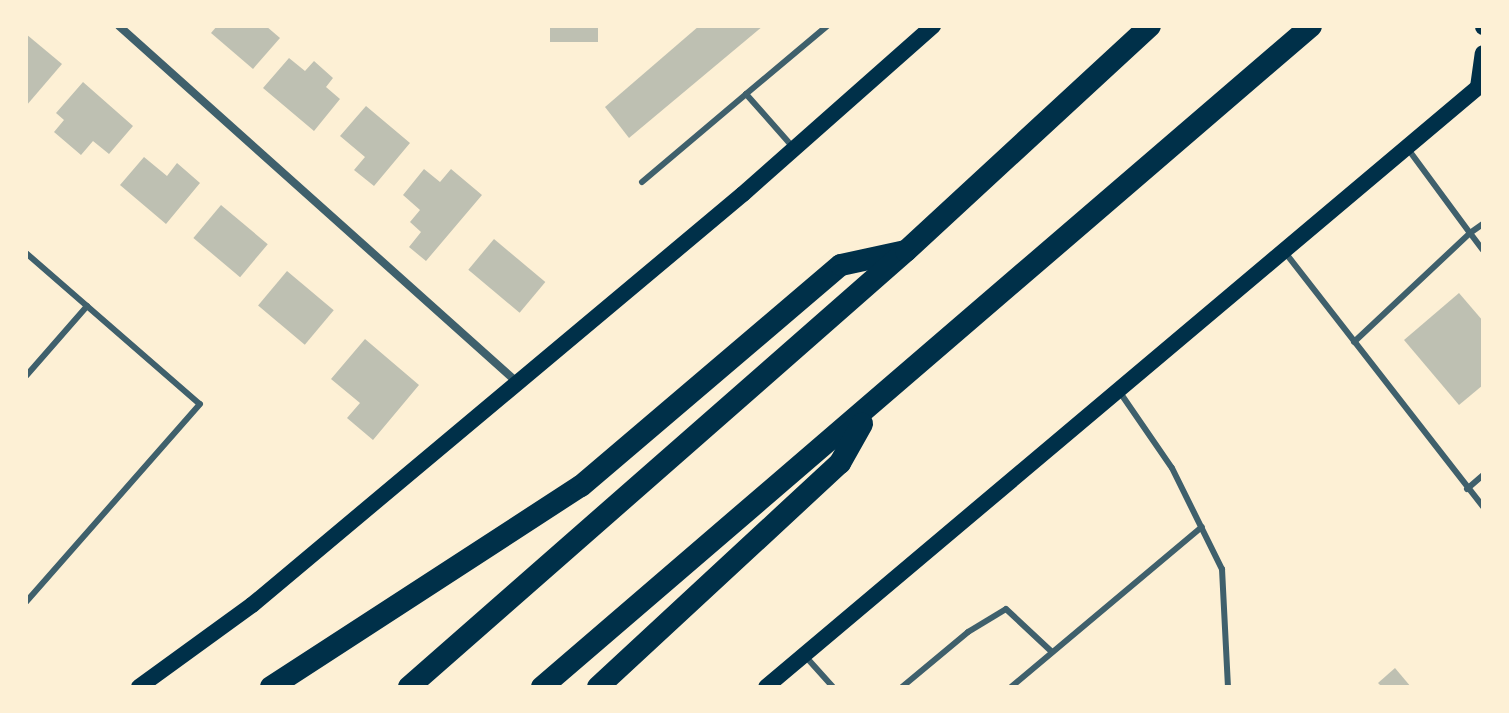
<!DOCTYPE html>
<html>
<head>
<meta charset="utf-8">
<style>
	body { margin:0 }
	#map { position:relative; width:1509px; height:713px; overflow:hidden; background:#fdf0d5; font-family:"Sofia Sans Condensed",sans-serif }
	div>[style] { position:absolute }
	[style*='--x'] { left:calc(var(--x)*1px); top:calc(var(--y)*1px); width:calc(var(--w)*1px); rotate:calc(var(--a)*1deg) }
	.building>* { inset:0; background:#bec0b2; transform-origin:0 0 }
	.service>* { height:6px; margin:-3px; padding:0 3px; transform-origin:3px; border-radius:3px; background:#3f606c }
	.minor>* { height:8px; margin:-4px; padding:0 4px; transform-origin:4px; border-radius:4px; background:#3f606c }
	.secondary>* { height:16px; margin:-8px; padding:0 8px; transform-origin:8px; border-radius:8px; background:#003049 }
	.motorway>* { height:22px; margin:-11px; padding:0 11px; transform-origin:11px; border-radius:11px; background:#003049 }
	span { translate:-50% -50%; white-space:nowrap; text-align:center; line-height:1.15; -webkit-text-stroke:6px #fdf0d5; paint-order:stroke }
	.frame { position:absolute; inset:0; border:28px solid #fdf0d5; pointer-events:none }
</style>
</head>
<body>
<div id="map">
	<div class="building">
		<i style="clip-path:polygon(217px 26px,266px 26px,280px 38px,253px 69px,211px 33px)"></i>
		<i style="left:550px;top:26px;width:48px;height:16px"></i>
		<i style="clip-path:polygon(699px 26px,763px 26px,629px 138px,605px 107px)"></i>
		<i style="clip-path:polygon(26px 34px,62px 64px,26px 106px)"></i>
		<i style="clip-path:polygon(289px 58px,305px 71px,314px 61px,333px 78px,326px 87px,340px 99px,314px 131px,263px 88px)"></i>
		<i style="clip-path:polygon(83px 82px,133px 126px,109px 154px,93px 141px,81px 155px,54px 132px,64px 120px,56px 113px)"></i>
		<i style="clip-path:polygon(366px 106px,410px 143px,374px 186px,354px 170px,365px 157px,340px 136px)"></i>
		<i style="clip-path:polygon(144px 157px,167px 176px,177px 163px,200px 183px,166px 224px,120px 185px)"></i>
		<i style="clip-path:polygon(424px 169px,440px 182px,451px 169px,482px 195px,426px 261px,409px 247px,421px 232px,410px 222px,420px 210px,403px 195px)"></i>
		<i style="left:221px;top:205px;width:61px;height:43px;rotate:40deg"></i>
		<i style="left:494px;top:239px;width:67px;height:40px;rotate:40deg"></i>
		<i style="left:287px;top:271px;width:61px;height:45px;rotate:40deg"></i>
		<i style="clip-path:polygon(1459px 293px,1483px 321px,1483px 385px,1459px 405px,1404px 340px)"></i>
		<i style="clip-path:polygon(365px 339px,419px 385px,373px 440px,347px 418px,360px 403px,331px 379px)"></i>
		<i style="clip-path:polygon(1395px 668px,1411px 687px,1382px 687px,1378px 683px)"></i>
	</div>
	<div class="service">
		<i style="--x:746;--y:94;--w:106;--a:-40"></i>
		<i style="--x:1408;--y:149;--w:104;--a:53.6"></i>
		<i style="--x:1470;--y:233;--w:16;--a:-35"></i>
		<i style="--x:642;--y:182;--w:136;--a:-40.2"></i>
		<i style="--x:746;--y:94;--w:69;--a:48.5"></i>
		<i style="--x:1284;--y:251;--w:324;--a:52.1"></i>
		<i style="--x:26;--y:253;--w:230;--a:41"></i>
		<i style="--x:200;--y:404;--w:264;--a:131.3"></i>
		<i style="--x:1354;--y:342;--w:159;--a:-43.2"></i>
		<i style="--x:1470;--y:233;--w:21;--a:53"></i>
		<i style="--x:26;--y:376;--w:93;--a:-48.9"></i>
		<i style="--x:1119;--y:391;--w:93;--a:55.5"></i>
		<i style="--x:1172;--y:468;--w:113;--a:63.7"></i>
		<i style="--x:1222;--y:569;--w:118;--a:87.1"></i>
		<i style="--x:1467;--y:489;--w:21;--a:-41"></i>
		<i style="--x:806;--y:657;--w:40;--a:48"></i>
		<i style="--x:902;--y:687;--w:86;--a:-39.8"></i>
		<i style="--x:968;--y:632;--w:44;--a:-31.2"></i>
		<i style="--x:1006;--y:609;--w:63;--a:43.1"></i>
		<i style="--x:1011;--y:687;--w:249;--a:-40"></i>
	</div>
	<div class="minor">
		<i style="--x:119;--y:26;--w:535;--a:41.82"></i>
	</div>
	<div class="secondary">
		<i style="--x:1483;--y:26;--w:1;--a:90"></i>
		<i style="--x:1478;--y:87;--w:34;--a:-82"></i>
		<i style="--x:139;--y:687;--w:140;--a:-36"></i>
		<i style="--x:252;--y:605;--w:640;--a:-39.93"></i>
		<i style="--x:743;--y:194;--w:254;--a:-41.5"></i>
		<i style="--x:766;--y:687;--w:937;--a:-40.11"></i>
	</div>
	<div class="motorway">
		<i style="--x:271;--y:687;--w:369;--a:-33"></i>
		<i style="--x:581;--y:486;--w:341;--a:-40.4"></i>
		<i style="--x:841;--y:265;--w:66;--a:-12.3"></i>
		<i style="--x:409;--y:687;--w:661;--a:-41.26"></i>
		<i style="--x:906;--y:251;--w:332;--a:-42.7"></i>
		<i style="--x:542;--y:687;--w:1014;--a:-40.68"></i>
		<i style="--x:598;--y:687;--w:330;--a:-42.8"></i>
		<i style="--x:840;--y:463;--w:45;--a:-60.6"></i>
	</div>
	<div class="frame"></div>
</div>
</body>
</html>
